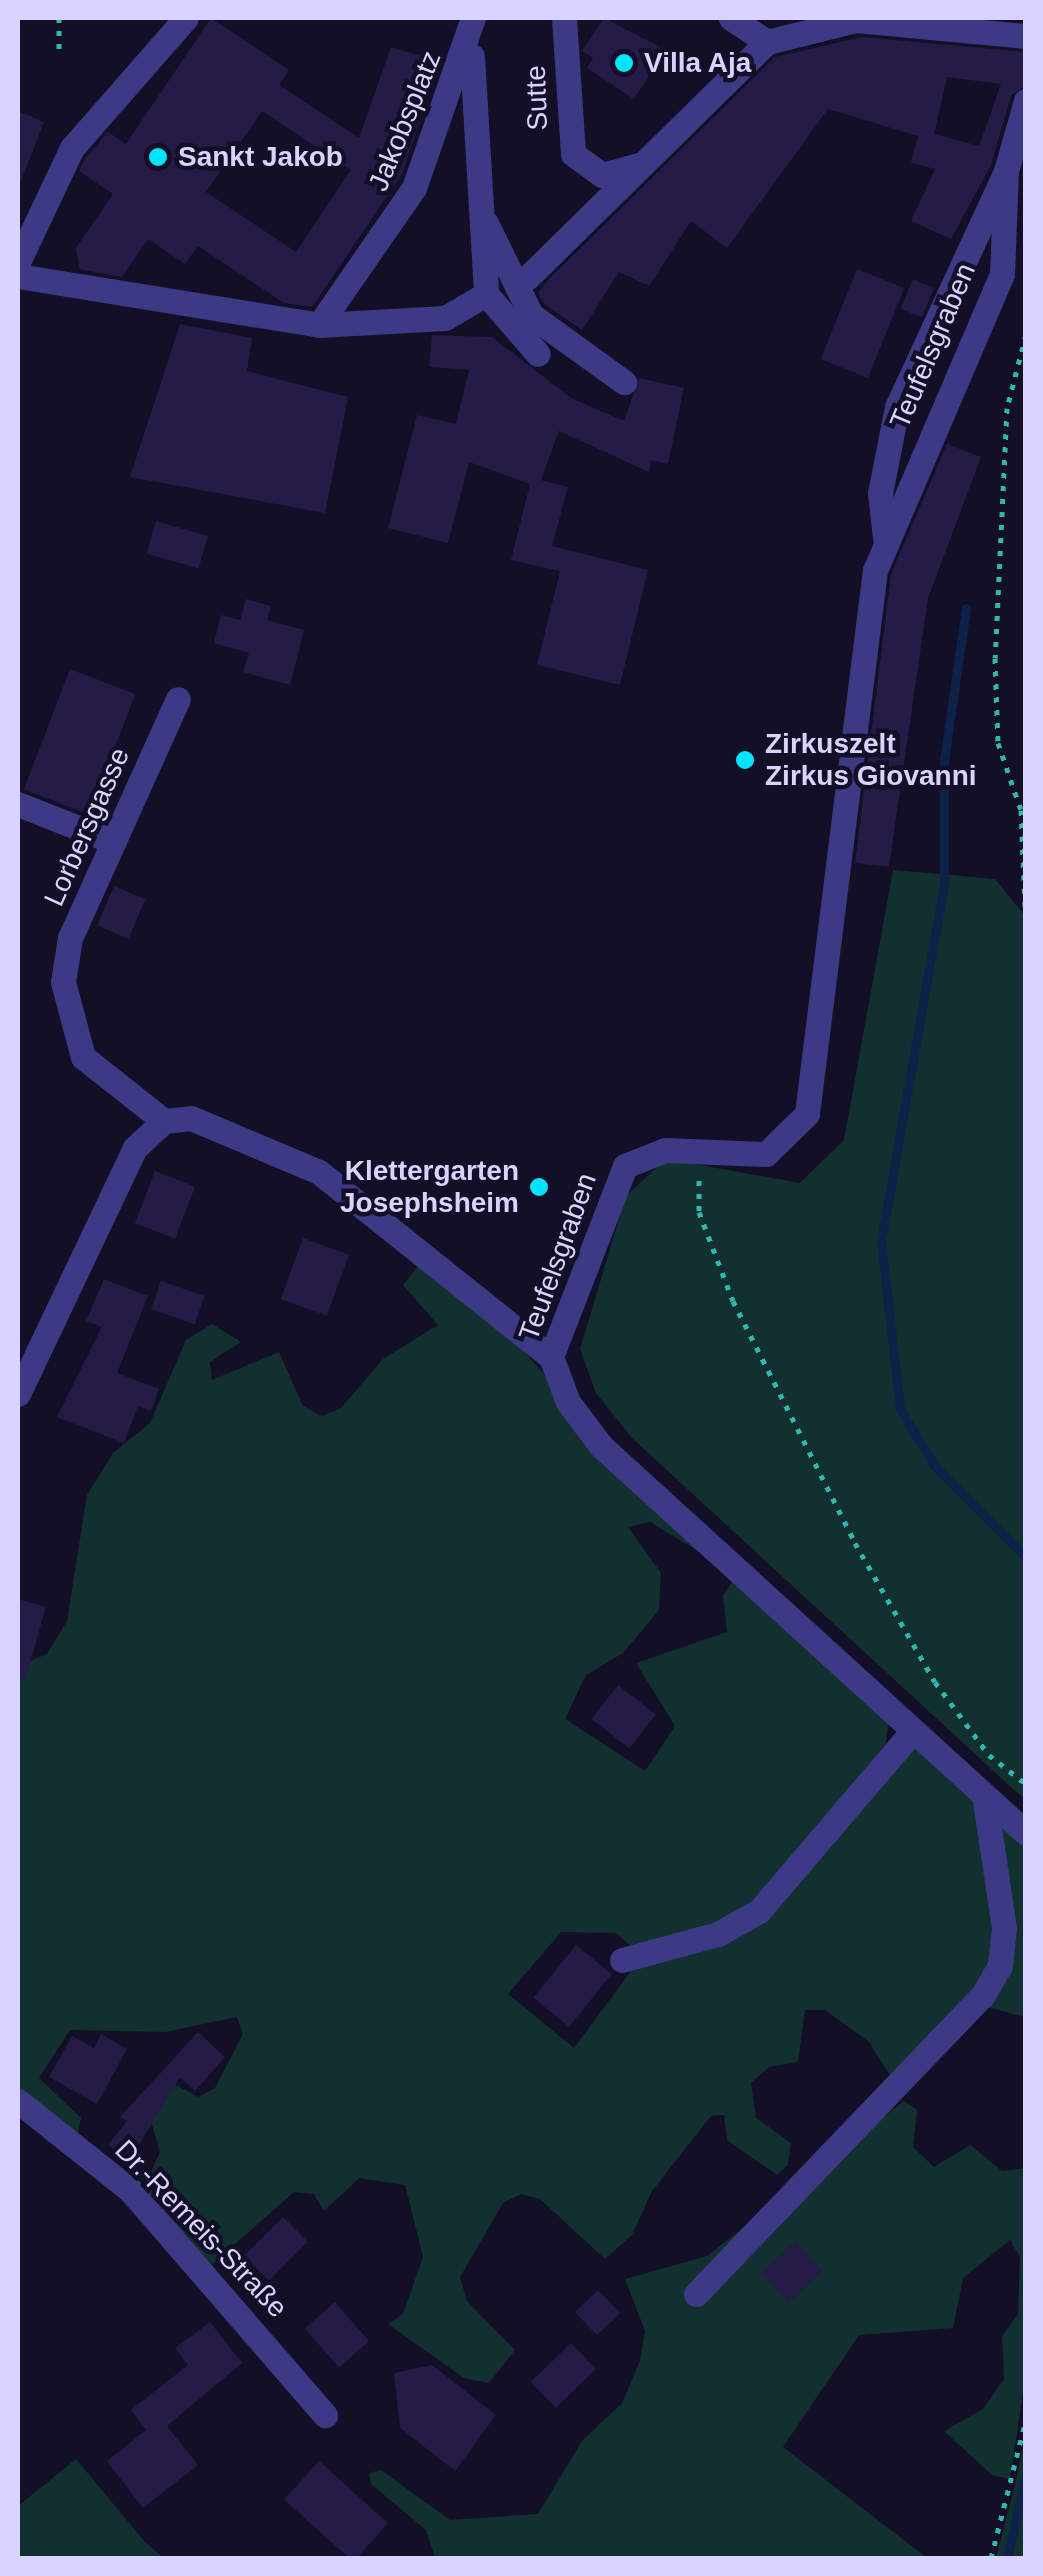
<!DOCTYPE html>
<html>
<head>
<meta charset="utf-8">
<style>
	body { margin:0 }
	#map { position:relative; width:1043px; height:2576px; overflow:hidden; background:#130f26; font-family:Arial,sans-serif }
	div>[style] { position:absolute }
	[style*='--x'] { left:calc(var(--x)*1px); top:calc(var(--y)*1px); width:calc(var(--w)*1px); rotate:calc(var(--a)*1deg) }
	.green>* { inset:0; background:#12302f }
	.stream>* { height:9px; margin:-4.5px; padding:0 4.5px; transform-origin:4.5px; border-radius:4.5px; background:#0c2248 }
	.building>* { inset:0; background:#241b47; transform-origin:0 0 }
	.path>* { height:5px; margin-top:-2.5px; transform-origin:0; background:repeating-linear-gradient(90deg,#2fb8b0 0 5px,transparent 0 13px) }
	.minor>* { height:25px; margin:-12.5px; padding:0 12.5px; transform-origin:12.5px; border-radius:12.5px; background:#3d3a85 }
	.dots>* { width:28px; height:28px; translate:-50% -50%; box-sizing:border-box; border:5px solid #130f26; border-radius:50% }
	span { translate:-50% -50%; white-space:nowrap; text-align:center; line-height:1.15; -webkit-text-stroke:9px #130f26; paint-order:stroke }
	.poi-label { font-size:28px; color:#d9d4ff; font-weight:700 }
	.left { translate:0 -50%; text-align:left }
	.right { translate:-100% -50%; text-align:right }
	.street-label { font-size:28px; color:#d9d4ff }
	.frame { position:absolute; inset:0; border:20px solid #d9d4ff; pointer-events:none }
</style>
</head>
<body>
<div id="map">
	<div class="green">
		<i style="clip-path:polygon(893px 870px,995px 879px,1026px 917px,1025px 1800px,632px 1438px,596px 1393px,580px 1349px,626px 1196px,666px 1159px,800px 1183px,844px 1140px)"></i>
		<i style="clip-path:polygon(evenodd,418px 1266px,521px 1348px,700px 1552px,650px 1522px,628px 1527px,661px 1573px,659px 1610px,623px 1653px,586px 1675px,565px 1719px,645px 1771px,675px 1726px,636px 1663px,727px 1632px,723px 1595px,733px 1581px,888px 1724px,886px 1743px,800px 1855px,703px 1947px,862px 1811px,914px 1748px,1025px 1841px,1025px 2017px,987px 2007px,895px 2083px,869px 2042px,825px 2010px,805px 2010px,798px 2062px,769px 2067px,751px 2083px,756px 2118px,791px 2143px,788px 2165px,777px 2175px,727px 2140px,724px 2115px,711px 2116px,652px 2191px,632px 2235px,605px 2259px,540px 2199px,521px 2194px,503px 2203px,460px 2277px,467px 2301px,515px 2350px,489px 2383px,464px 2378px,388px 2324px,403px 2314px,423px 2257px,405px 2185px,359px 2178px,324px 2211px,314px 2194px,294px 2192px,209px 2267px,141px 2194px,160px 2152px,147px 2107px,174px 2084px,198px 2097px,215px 2088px,243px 2034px,237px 2017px,165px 2032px,70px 2030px,39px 2078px,81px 2118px,77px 2139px,18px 2095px,18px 1666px,47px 1654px,67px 1621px,87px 1495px,113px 1453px,150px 1423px,186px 1340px,212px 1324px,241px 1342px,210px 1362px,212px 1380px,279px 1352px,303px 1406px,322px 1416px,341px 1408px,383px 1359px,438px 1325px,403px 1285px,418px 1266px,561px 1932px,616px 1933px,642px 1956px,574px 2048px,508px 1994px,561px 1932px)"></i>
		<i style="clip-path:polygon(904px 2101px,917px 2110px,913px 2147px,934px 2167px,970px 2145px,1002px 2171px,1025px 2168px,1025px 2379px,1010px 2479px,992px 2475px,944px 2431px,983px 2409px,1004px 2379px,1002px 2336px,1018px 2314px,1020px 2257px,1010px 2240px,963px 2278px,953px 2328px,859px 2335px,783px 2447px,927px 2558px,435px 2558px,426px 2530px,371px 2484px,369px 2473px,381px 2470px,450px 2520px,538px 2514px,582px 2441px,622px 2403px,640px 2361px,645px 2331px,625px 2279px,707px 2256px)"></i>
		<i style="clip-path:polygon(1025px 2437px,1025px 2558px,996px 2558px,1015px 2485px)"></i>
		<i style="clip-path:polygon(76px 2459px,145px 2542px,164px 2558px,18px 2558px,18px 2506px)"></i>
	</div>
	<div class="stream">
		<i style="--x:966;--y:608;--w:155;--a:98.2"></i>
		<i style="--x:944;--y:761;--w:123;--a:90"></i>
		<i style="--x:944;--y:884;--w:363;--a:100"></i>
		<i style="--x:881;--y:1241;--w:169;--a:83.5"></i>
		<i style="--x:900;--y:1409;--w:66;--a:58.7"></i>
		<i style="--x:934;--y:1465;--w:130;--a:45"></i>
		<i style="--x:1007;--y:2558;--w:84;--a:-77"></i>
	</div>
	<div class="building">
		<i style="clip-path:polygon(evenodd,211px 18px,289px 70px,279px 85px,359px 138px,391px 47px,440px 62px,402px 174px,312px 307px,284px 303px,198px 246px,185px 264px,148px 239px,122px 277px,79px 269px,76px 248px,113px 194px,79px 171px,85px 159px,108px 132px,126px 144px,211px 18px,262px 111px,351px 170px,296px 252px,206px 192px,262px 111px)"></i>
		<i style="clip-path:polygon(604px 18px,666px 50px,634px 99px,587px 68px,593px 58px,582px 51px)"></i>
		<i style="clip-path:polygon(evenodd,862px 37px,1026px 52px,1026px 85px,1011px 96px,991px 165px,951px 239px,911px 221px,935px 169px,911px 163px,918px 136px,828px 109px,727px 248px,691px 221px,649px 286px,619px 272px,582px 330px,544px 304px,538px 293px,548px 280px,775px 57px,862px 37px,947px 77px,1001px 84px,979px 146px,934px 134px,947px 77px)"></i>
		<i style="clip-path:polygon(18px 111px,44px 122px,19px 186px,18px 186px)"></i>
		<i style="left:857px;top:269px;width:51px;height:97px;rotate:22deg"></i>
		<i style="left:913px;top:279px;width:23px;height:32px;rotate:23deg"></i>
		<i style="clip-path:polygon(180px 324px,252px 338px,247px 371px,348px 397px,325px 513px,130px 477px)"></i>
		<i style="clip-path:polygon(432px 335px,492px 337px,571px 398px,624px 421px,639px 378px,684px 388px,668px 464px,651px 460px,649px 472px,559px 431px,541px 480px,568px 487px,552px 546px,648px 570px,620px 685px,537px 665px,560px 571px,511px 560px,530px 484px,469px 462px,448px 543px,388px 528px,417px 415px,456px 424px,469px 370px,429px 367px)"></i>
		<i style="clip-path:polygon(947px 444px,981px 457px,928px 598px,889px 867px,855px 863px,891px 574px)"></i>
		<i style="left:156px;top:521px;width:54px;height:34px;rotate:16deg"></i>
		<i style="clip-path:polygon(246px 599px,271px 606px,267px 620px,304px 630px,290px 685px,243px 672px,249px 653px,214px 643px,221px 615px,240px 620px)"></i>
		<i style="left:70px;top:669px;width:70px;height:129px;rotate:21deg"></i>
		<i style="left:114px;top:886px;width:34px;height:43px;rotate:23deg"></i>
		<i style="left:155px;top:1171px;width:43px;height:56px;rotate:21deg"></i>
		<i style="left:303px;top:1238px;width:49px;height:65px;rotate:20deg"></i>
		<i style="clip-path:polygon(104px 1279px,148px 1296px,117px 1373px,159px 1389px,151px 1411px,138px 1406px,124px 1443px,57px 1417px,102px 1327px,86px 1321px)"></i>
		<i style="left:161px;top:1281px;width:46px;height:30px;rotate:19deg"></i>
		<i style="clip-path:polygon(18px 1599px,46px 1607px,25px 1681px,18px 1680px)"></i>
		<i style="left:618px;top:1685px;width:48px;height:43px;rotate:38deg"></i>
		<i style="left:576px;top:1945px;width:46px;height:68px;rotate:39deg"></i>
		<i style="clip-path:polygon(198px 2032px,225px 2057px,195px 2091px,180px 2077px,129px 2161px,108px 2145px,127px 2121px,120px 2117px)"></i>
		<i style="clip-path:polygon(101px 2034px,127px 2049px,97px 2104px,49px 2077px,72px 2036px,94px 2048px)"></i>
		<i style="left:283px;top:2217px;width:35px;height:55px;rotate:45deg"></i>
		<i style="left:795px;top:2241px;width:41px;height:47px;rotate:47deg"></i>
		<i style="left:598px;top:2290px;width:32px;height:32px;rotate:46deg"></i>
		<i style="left:335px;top:2302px;width:52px;height:40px;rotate:49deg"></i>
		<i style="clip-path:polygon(210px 2322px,242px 2363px,167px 2426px,198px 2465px,143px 2508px,107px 2461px,146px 2430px,131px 2410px,188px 2365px,175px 2348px)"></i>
		<i style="left:571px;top:2343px;width:36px;height:56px;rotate:46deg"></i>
		<i style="clip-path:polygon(432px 2365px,496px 2415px,455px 2471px,400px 2428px,394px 2373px)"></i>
		<i style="left:319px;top:2461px;width:93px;height:52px;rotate:42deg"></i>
	</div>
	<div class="path">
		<i style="--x:59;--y:18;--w:37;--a:90"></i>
		<i style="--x:1026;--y:334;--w:76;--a:104.4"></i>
		<i style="--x:1007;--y:408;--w:250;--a:92.7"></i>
		<i style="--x:995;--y:658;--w:85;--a:88"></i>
		<i style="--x:998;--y:743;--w:71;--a:71.1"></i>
		<i style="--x:1021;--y:810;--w:121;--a:87.6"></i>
		<i style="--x:699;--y:1180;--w:32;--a:90"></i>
		<i style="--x:699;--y:1212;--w:95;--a:69.1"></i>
		<i style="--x:733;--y:1301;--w:271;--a:63.2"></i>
		<i style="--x:855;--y:1543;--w:160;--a:60.1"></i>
		<i style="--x:935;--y:1682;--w:91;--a:53.5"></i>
		<i style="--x:989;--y:1755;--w:47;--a:38.1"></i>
		<i style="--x:991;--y:2558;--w:142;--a:-75.8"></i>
	</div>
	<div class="minor">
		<i style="--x:564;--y:18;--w:136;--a:86.2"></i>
		<i style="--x:573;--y:154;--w:36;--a:36"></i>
		<i style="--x:602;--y:175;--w:38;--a:-15"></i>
		<i style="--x:731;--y:18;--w:43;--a:33.7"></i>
		<i style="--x:472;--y:56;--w:238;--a:86.6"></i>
		<i style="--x:486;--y:294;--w:79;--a:49.1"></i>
		<i style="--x:1006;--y:171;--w:103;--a:92.2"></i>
		<i style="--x:1002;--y:274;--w:322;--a:113.2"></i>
		<i style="--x:875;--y:570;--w:548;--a:97.13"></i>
		<i style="--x:807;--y:1114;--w:57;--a:135.7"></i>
		<i style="--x:766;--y:1154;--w:101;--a:-177.7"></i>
		<i style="--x:665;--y:1150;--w:43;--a:158.2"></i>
		<i style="--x:625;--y:1166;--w:205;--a:111.2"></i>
		<i style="--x:551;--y:1357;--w:48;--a:69.3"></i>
		<i style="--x:568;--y:1402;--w:55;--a:53.1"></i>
		<i style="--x:601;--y:1446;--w:575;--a:42.32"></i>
		<i style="--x:486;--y:223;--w:102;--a:63.9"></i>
		<i style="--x:531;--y:315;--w:115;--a:35.8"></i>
		<i style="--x:18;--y:262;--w:126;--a:-64.7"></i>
		<i style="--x:72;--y:148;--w:173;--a:-48.8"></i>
		<i style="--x:18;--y:276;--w:305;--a:9.2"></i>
		<i style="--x:319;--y:325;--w:126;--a:-3.2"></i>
		<i style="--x:445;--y:318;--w:48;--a:-30.3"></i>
		<i style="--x:528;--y:277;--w:335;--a:-44.5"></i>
		<i style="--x:767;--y:42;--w:92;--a:-13.9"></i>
		<i style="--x:856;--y:20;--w:171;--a:5.4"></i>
		<i style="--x:319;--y:325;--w:167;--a:-55.3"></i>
		<i style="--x:414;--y:188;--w:180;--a:-70.9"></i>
		<i style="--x:885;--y:538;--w:45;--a:-96.3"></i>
		<i style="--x:880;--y:493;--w:88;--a:-78.8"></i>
		<i style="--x:897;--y:407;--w:260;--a:-65.2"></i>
		<i style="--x:1006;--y:171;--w:73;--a:-74.1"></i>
		<i style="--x:18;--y:804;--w:103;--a:21.6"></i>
		<i style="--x:164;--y:1121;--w:103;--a:-141.7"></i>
		<i style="--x:83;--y:1057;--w:78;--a:-104.9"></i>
		<i style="--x:63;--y:982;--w:45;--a:-81"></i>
		<i style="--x:70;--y:938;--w:262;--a:-65.7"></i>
		<i style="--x:18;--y:1394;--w:272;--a:-64.6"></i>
		<i style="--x:135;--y:1148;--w:40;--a:-43"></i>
		<i style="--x:164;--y:1121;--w:27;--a:-6"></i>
		<i style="--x:191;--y:1118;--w:139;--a:22.9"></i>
		<i style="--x:319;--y:1172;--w:297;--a:38.6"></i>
		<i style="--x:622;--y:1960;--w:99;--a:-15.2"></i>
		<i style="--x:718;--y:1934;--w:47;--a:-29.3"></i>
		<i style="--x:759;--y:1911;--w:235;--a:-49.5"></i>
		<i style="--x:18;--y:2101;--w:143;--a:38.5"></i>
		<i style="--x:130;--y:2190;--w:298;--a:49.1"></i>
		<i style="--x:696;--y:2294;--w:414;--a:-46.2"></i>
		<i style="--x:983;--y:1995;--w:34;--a:-60"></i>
		<i style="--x:1000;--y:1966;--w:38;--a:-84"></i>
		<i style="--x:1004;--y:1928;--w:128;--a:-98.5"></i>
	</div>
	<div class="dots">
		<i style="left:624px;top:63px;background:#00e5ff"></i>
		<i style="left:158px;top:157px;background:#00e5ff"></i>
		<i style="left:745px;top:760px;background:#00e5ff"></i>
		<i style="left:539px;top:1187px;background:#00e5ff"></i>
	</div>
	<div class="poi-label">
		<span class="left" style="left:644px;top:63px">Villa Aja</span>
		<span class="left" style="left:178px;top:157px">Sankt Jakob</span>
		<span class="left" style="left:765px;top:760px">Zirkuszelt<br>Zirkus Giovanni</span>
		<span class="right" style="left:519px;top:1187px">Klettergarten<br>Josephsheim</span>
	</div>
	<div class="street-label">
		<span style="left:537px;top:98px;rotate:-92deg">Sutte</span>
		<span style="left:405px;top:121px;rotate:-68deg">Jakobsplatz</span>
		<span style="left:933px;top:346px;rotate:-67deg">Teufelsgraben</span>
		<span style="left:87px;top:827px;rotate:-66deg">Lorbersgasse</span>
		<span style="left:558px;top:1257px;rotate:-70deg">Teufelsgraben</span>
		<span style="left:201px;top:2229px;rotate:46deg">Dr.-Remeis-Straße</span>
	</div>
	<div class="frame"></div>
</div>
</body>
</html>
